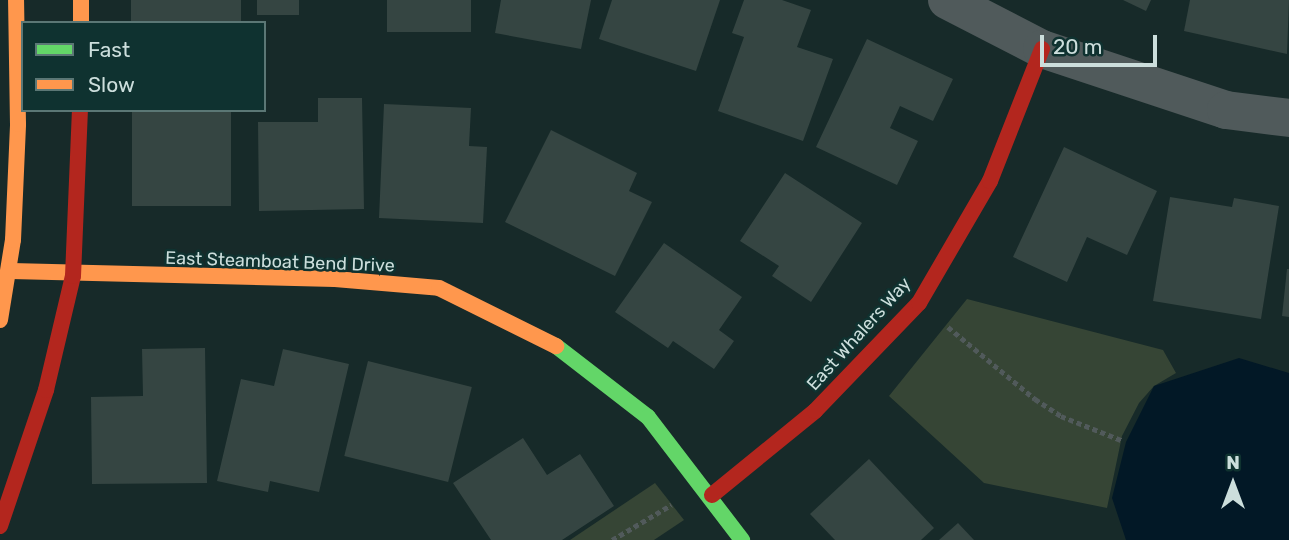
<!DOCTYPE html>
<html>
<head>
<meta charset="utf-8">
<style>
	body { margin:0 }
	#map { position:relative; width:1289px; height:540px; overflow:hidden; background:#172a29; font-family:Rubik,sans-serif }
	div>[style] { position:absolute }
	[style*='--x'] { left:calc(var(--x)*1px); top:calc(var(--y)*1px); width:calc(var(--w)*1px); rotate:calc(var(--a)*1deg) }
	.green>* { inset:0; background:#364535 }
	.water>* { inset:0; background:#021826 }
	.building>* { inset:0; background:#354542; transform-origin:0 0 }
	.path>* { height:4.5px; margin-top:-2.25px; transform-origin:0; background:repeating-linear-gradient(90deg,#515a5b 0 5px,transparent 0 8.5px) }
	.street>* { height:38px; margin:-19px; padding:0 19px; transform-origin:19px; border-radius:19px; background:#505a5b }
	.fast>* { height:16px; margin:-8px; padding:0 8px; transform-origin:8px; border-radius:8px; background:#63d668 }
	.slow>* { height:16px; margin:-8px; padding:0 8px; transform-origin:8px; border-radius:8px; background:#ff974d }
	.jam>* { height:16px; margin:-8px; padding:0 8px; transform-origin:8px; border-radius:8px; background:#b3261e }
	span { translate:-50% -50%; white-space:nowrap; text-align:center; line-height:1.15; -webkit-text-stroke:5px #0f3230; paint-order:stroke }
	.street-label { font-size:18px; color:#ccdedc }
	.legend { position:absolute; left:21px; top:21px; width:245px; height:91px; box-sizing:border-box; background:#0f3230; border:2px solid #5b7775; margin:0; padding:9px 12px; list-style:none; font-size:21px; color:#ccdedc }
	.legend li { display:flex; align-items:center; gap:14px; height:35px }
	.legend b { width:35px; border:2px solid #5b7775 }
	.north { position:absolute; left:1198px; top:449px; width:70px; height:70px; -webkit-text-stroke:5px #0f3230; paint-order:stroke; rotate:0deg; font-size:19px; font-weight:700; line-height:28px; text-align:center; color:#ccdedc }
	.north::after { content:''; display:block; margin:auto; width:24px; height:32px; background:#ccdedc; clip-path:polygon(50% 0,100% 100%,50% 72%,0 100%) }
	.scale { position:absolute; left:1040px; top:35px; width:117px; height:32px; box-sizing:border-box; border:4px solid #ccdedc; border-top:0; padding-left:9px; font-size:21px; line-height:24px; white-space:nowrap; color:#ccdedc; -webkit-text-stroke:5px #0f3230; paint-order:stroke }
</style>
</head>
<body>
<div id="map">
	<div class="green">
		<i style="clip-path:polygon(967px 299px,1163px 350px,1176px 373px,1154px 386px,1139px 403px,1122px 436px,1107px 508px,984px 483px,889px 396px)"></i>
		<i style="clip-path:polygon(655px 483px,684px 520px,654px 540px,570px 540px)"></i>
	</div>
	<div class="water">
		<i style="clip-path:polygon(1239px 358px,1289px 373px,1289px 540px,1126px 540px,1112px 498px,1126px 442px,1154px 386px)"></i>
	</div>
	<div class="building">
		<i style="left:131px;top:0;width:110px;height:22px"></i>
		<i style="left:257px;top:0;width:42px;height:15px"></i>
		<i style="left:387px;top:0;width:84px;height:32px"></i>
		<i style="clip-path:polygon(501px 0,591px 0,581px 49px,495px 33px)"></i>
		<i style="clip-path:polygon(612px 0,720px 0,696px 71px,599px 39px)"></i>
		<i style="clip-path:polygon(744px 0,782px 0,811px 10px,797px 47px,833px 59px,803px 141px,718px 111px,744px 37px,732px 33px)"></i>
		<i style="clip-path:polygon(1123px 0,1151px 0,1146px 11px)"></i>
		<i style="clip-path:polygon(1190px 0,1289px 0,1287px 54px,1184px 31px)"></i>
		<i style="clip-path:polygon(867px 39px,953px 79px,933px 121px,900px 106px,890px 128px,918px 141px,897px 185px,816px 147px)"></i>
		<i style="clip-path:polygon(318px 98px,362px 98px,364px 209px,259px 211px,258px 122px,318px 122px)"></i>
		<i style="clip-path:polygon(384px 104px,471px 108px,469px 146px,487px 147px,483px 223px,379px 218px)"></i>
		<i style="left:132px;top:110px;width:99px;height:96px"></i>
		<i style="clip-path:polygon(551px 130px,637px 173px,629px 191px,652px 202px,615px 276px,505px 222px)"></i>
		<i style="clip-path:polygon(1064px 147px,1157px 191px,1127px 255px,1087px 237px,1067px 282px,1013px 257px)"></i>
		<i style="clip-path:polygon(785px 173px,862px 223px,811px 302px,772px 276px,779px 266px,740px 241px)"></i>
		<i style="clip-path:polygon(1170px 197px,1232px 207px,1234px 198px,1279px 206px,1261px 319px,1153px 301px)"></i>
		<i style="clip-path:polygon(664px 243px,742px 297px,719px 330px,734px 341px,714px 369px,673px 341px,668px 348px,615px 312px)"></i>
		<i style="clip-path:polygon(1287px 269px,1289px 269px,1289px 317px,1282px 316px)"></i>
		<i style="clip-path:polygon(205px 348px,207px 483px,92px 484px,91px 397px,143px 396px,142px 349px)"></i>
		<i style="clip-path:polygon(283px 349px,349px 364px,319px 492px,270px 481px,268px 492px,217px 481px,241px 379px,274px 386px)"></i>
		<i style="left:368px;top:361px;width:107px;height:98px;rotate:14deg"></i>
		<i style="clip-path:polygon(523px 438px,547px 475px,580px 454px,614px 506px,562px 540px,491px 540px,453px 483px)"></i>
		<i style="clip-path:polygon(869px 459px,934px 528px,921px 540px,835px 540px,810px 514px)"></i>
		<i style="clip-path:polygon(958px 523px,974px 540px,939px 540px)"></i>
	</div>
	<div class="path">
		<i style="--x:948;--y:327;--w:113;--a:39.6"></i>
		<i style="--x:1035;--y:399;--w:31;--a:33"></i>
		<i style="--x:1061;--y:416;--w:65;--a:21.8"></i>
		<i style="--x:612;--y:540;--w:69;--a:-30.7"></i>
	</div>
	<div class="street">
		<i style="--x:947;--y:0;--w:107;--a:27.3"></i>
		<i style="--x:1042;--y:49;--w:194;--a:18.3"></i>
		<i style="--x:1226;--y:110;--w:64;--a:7.2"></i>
	</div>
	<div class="fast">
		<i style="--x:556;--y:346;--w:116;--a:37.7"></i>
		<i style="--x:648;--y:417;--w:155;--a:52.6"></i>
	</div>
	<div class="slow">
		<i style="--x:81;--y:0;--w:23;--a:90"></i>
		<i style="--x:11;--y:271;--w:324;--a:1.4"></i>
		<i style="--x:335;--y:279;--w:104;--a:4.9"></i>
		<i style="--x:439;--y:288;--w:131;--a:26.4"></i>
		<i style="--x:0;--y:320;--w:81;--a:-80.8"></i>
		<i style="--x:13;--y:240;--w:116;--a:-87.5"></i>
		<i style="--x:18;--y:124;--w:124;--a:-90.9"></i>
	</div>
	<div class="jam">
		<i style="--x:712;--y:495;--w:133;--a:-39.2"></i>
		<i style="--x:815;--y:411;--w:150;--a:-46.1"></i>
		<i style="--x:919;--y:303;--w:141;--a:-59.8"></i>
		<i style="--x:990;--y:181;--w:142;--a:-68.5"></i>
		<i style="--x:0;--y:526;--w:144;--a:-71.3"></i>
		<i style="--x:46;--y:390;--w:117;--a:-76.7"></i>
		<i style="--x:73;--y:276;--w:166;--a:-87.6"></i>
	</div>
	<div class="street-label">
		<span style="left:280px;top:262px;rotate:2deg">East Steamboat Bend Drive</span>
		<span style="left:859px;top:334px;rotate:-48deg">East Whalers Way</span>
	</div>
	<ul class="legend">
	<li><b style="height:9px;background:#63d668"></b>Fast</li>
	<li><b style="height:9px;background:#ff974d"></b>Slow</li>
	</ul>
	<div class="north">N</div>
	<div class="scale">20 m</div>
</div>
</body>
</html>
